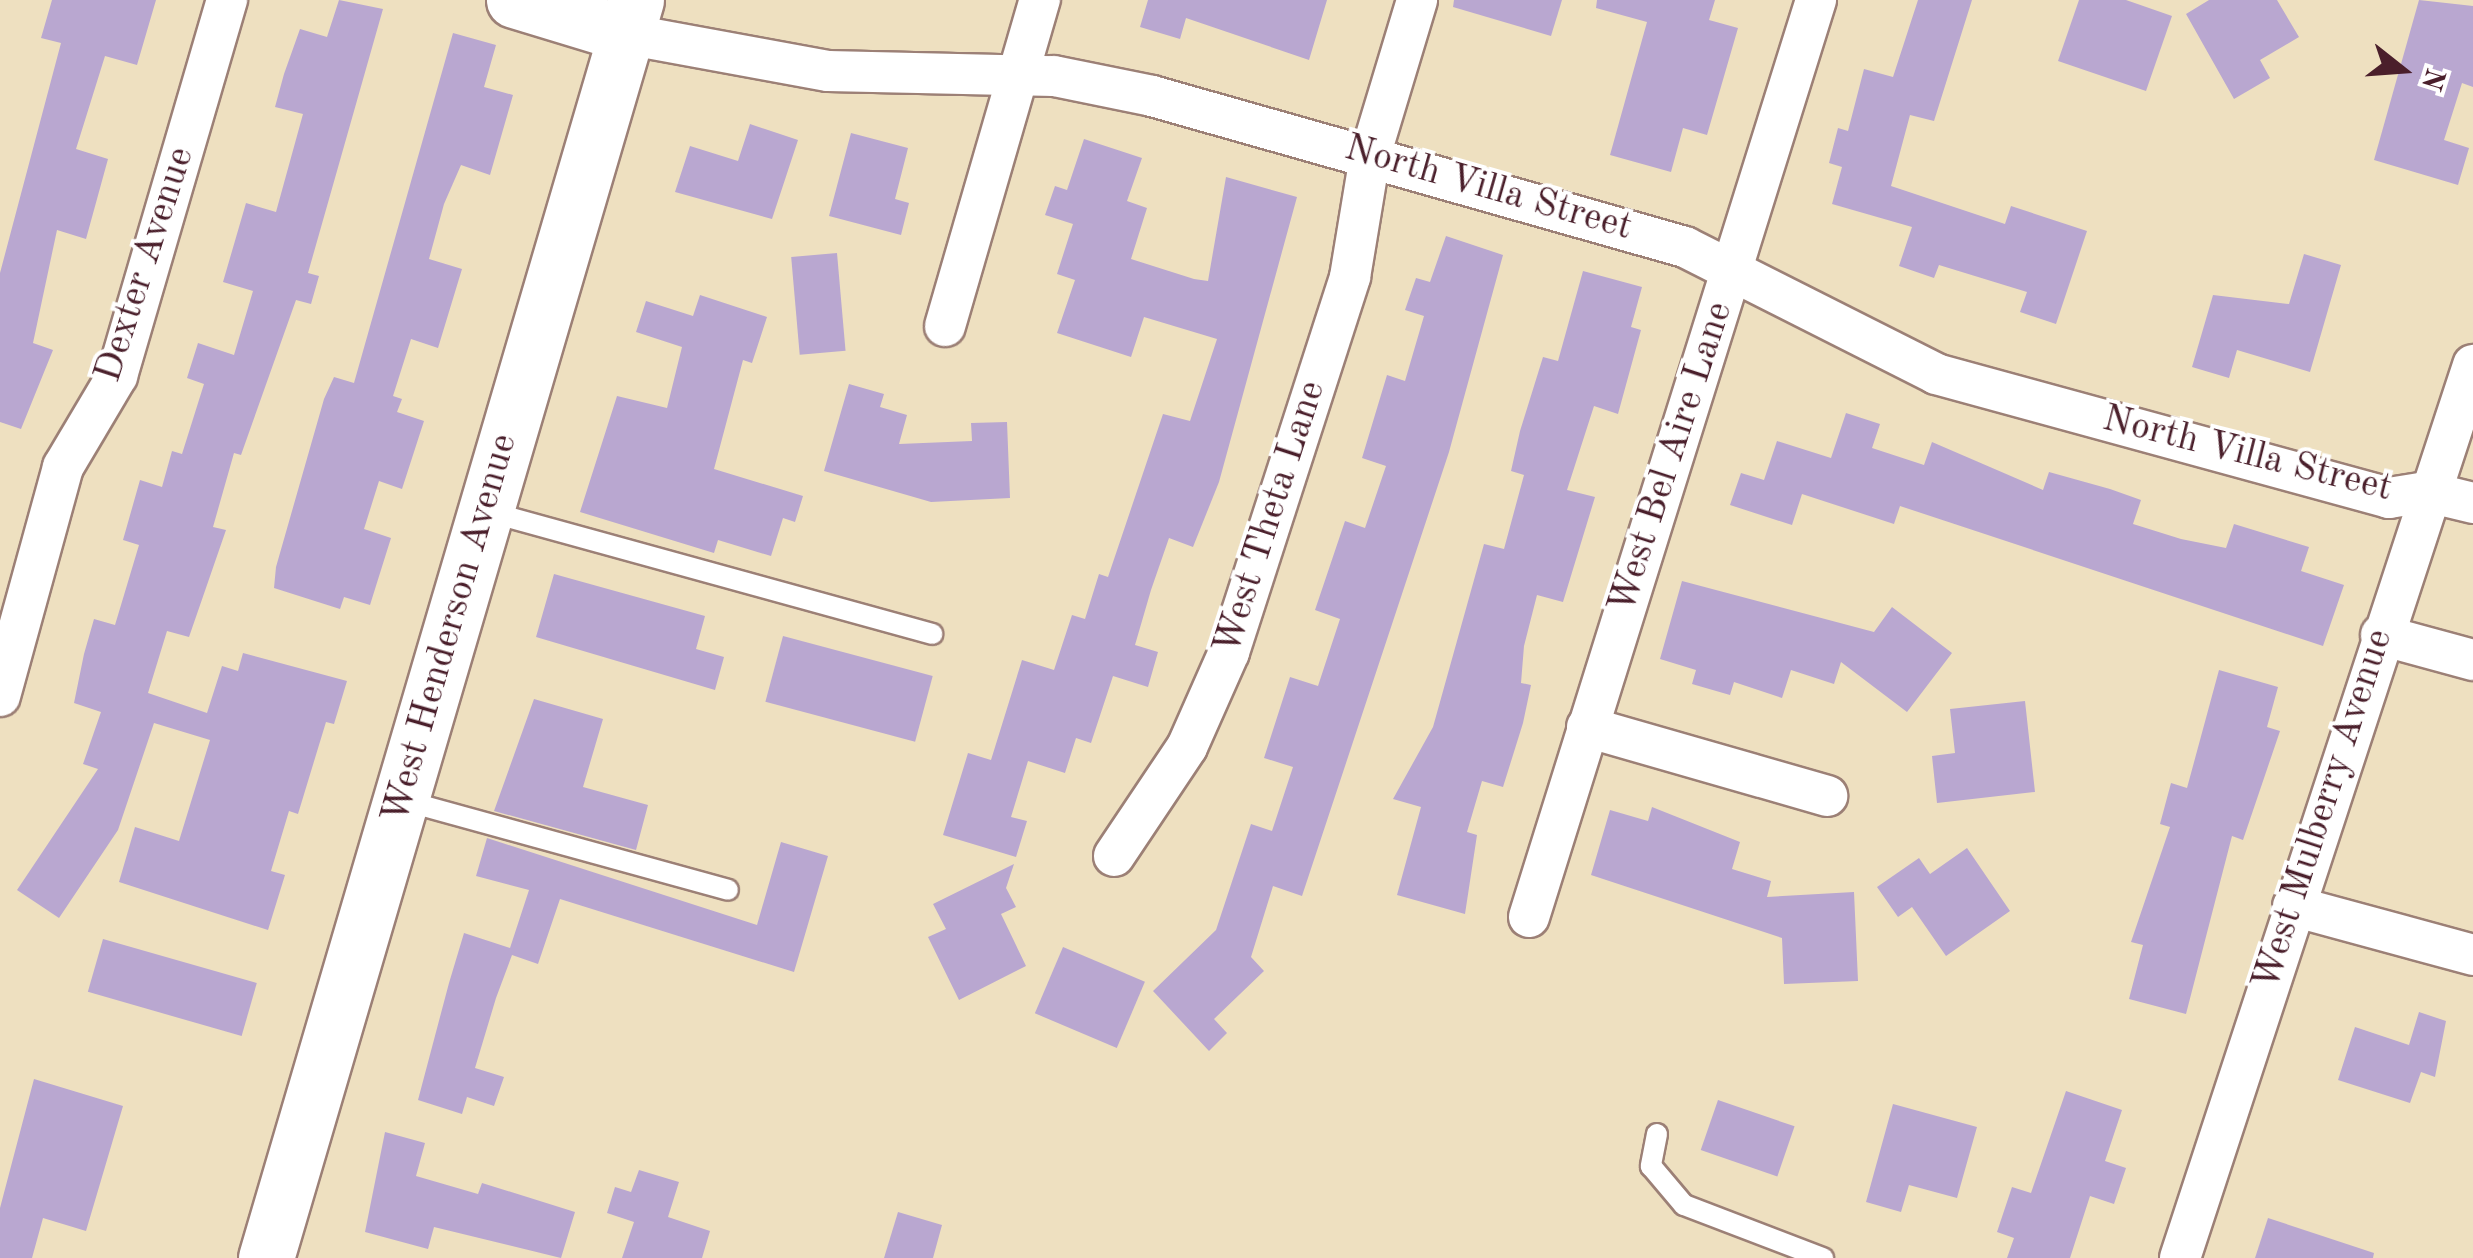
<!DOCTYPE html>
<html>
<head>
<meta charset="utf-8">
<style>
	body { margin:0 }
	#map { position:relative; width:2473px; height:1258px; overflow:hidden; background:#eee0c0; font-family:"Old Standard TT",serif }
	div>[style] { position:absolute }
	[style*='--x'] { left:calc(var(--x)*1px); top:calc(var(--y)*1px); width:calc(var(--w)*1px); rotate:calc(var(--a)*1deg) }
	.building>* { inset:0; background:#b9a7d0; transform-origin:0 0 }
	.roads { filter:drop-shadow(2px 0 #9c8076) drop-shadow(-2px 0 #9c8076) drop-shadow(0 2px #9c8076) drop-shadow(0 -2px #9c8076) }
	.lane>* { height:20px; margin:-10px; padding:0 10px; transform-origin:10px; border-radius:10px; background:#fff }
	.street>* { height:40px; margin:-20px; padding:0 20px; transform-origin:20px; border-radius:20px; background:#fff }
	.secondary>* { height:55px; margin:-27.5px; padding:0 27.5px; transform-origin:27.5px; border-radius:27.5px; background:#fff }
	span { translate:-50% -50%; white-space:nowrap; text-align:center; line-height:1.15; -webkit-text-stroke:8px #fff; paint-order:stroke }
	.street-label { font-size:38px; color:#4a1f2b }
	.north { position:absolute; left:2353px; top:20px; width:100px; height:100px; -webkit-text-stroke:8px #fff; paint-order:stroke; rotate:107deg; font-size:28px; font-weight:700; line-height:40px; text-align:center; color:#4a1f2b }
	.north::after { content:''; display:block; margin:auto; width:35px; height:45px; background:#4a1f2b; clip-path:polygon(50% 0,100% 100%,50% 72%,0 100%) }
</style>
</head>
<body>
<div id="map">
	<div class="building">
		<i style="clip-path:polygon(52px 0,156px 0,137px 65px,105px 56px,76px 149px,108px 159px,86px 239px,57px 230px,33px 343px,53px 350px,21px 429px,0 422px,0 273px,61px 43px,41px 38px)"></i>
		<i style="clip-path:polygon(339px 0,383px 9px,308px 273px,319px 276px,311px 304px,296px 300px,241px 455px,234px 453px,213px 527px,226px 530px,189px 637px,167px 631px,148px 693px,207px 713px,222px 666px,238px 671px,243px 653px,347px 681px,334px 724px,326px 722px,298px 814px,289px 811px,271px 871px,285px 875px,268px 930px,119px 882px,135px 827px,179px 841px,210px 740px,154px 723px,118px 830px,59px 918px,17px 890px,98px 769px,83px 764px,101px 712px,74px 703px,84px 654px,94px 619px,115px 625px,139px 545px,123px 540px,140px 480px,162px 487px,172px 451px,182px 454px,204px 384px,187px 378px,198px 343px,234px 355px,253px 291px,223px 282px,246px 203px,276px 212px,303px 114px,275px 107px,284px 74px,300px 29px,327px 37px)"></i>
		<i style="clip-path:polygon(1148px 0,1327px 0,1309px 60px,1186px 18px,1180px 39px,1140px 27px)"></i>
		<i style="clip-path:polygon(1454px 0,1562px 0,1551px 36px,1453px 7px)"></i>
		<i style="clip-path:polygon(1597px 0,1715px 0,1709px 20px,1738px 28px,1707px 135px,1683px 128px,1671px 172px,1610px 155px,1647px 22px,1596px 8px)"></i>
		<i style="clip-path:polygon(1918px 0,1972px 0,1934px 121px,1910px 115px,1891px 186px,2005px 224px,2011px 206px,2087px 231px,2056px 324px,2020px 312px,2027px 292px,1939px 265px,1934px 278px,1899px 266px,1912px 227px,1832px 204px,1842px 167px,1829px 163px,1838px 128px,1848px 131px,1864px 69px,1893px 77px)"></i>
		<i style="clip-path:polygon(2079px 0,2126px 0,2172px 16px,2146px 91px,2058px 61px)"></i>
		<i style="clip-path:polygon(2209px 0,2277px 0,2299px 37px,2260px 60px,2270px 78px,2234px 99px,2186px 14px)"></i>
		<i style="clip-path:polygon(2419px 0,2473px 6px,2473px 87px,2462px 83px,2444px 140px,2469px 148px,2458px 185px,2374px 160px)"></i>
		<i style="clip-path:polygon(453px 33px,496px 45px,484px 87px,513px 95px,490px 175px,461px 165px,444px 204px,429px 259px,462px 269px,438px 348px,411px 339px,393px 396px,402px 399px,397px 412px,424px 421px,402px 489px,379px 481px,364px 529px,391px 538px,370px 605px,344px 597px,340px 609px,274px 588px,276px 567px,324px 399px,334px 377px,354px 383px)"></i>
		<i style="clip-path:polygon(750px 124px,798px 140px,772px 219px,675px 192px,690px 146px,738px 161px)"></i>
		<i style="clip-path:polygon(851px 133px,908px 148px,895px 199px,909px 203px,901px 235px,829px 216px)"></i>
		<i style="clip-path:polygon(1084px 139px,1142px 158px,1127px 201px,1147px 208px,1131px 259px,1194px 279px,1208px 281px,1226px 177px,1297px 197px,1219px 482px,1193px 547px,1169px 538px,1151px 590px,1135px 645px,1158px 652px,1148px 687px,1113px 676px,1091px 743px,1076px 738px,1065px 773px,1028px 761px,1011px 817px,1027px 821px,1016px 857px,943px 835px,968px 753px,991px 760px,1022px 660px,1054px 670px,1072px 615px,1085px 619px,1099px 574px,1108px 577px,1163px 414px,1190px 421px,1217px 339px,1144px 317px,1131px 357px,1057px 333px,1075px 280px,1057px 274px,1073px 224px,1045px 215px,1055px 186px,1067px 190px)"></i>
		<i style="clip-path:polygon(1446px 236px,1503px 255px,1449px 452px,1302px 896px,1273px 886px,1251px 957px,1264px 971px,1214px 1019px,1227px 1033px,1209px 1051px,1153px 991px,1216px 930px,1251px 824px,1272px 831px,1293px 767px,1264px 758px,1290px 677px,1318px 686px,1340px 619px,1315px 610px,1345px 521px,1365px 528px,1386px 466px,1362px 458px,1387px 375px,1405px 381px,1424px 316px,1405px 310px,1416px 278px,1430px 282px)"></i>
		<i style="left:837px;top:253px;width:98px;height:46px;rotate:85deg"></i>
		<i style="clip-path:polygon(2304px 254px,2341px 265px,2310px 372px,2237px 350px,2229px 378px,2192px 367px,2213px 295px,2289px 304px)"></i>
		<i style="clip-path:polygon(1583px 271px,1642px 287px,1631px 327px,1641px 330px,1618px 414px,1594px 406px,1567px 490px,1595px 497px,1563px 602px,1537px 595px,1524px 646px,1521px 683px,1531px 685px,1523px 723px,1503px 787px,1482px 781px,1467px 832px,1477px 835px,1465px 914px,1397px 895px,1421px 807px,1393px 799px,1433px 727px,1484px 544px,1504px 549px,1524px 475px,1511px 471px,1520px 431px,1543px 357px,1558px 361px)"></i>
		<i style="clip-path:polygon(700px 295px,767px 317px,752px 363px,743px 360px,714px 469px,803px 496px,795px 522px,783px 518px,771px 556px,718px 540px,714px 553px,580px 512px,617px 396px,667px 408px,682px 347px,636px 332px,646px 301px,693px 316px)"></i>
		<i style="clip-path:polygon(849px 384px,884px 394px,880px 407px,907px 415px,899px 444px,972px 441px,971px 423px,1007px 422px,1010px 498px,931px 502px,824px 471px)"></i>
		<i style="clip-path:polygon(1846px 413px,1880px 424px,1872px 448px,1924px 465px,1932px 442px,2043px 490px,2049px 472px,2110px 489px,2141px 500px,2133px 524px,2181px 539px,2226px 548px,2234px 524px,2309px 547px,2301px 571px,2344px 585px,2323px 646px,1900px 506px,1894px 524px,1802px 494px,1792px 525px,1730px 505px,1741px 473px,1764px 480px,1777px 441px,1831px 458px)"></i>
		<i style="clip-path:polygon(554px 574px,705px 616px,696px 649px,724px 657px,715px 690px,536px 637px)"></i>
		<i style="clip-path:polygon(1682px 581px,1874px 632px,1892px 607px,1952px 653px,1907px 712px,1841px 662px,1834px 684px,1791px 670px,1782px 698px,1734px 682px,1730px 695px,1692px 684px,1696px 670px,1660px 659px)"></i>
		<i style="left:783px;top:636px;width:155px;height:68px;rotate:15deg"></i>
		<i style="clip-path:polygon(2219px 670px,2278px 687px,2267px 727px,2280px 731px,2243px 840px,2232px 836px,2186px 1014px,2129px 999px,2143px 945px,2131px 942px,2170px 827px,2160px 824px,2171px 783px,2187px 788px)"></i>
		<i style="clip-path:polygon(534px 699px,603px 719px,583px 787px,648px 805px,636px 850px,494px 811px)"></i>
		<i style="clip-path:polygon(2025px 701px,2035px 792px,1937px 803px,1932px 756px,1955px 753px,1950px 709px)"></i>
		<i style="clip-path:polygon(1652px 807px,1740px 842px,1732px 869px,1771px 881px,1767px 897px,1854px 892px,1858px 981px,1784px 984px,1782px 938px,1591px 875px,1610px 810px,1648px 821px)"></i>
		<i style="clip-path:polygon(487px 838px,757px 925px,781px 842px,828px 856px,794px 972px,560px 899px,538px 964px,512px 955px,496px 998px,475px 1068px,504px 1077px,494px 1106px,467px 1097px,462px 1114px,418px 1100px,449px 983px,464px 933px,510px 948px,529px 890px,476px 876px)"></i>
		<i style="clip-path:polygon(1967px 848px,2010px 911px,1946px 956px,1912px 907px,1898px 917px,1877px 887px,1919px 858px,1930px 874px)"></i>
		<i style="clip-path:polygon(1014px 864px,1006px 888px,1016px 907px,1001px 914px,1026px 966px,959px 1000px,928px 937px,946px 929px,933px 904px)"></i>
		<i style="left:103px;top:939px;width:160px;height:55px;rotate:16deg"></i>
		<i style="left:1063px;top:947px;width:89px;height:72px;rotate:23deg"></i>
		<i style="clip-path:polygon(2419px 1012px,2446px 1021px,2435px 1077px,2421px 1072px,2410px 1103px,2338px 1080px,2355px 1027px,2409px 1045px)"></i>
		<i style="clip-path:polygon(34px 1079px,123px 1106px,86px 1231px,43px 1218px,32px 1258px,0 1258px,0 1208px)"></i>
		<i style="clip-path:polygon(2066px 1091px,2122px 1110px,2105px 1161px,2126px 1168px,2114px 1204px,2090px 1196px,2070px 1258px,2007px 1258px,2014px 1238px,1997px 1232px,2012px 1187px,2031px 1193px)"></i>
		<i style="left:1718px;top:1100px;width:81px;height:53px;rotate:19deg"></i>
		<i style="clip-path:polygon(1893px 1104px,1977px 1127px,1957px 1198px,1909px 1185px,1901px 1212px,1866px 1202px)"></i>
		<i style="clip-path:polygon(385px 1132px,425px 1143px,416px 1176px,478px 1194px,482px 1183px,575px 1212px,561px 1258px,434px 1227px,428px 1249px,365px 1232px)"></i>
		<i style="clip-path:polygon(639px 1170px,679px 1182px,668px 1217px,710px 1231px,702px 1258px,622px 1258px,634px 1222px,607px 1213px,615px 1187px,631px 1192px)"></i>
		<i style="clip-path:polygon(898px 1212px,942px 1225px,933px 1258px,884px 1258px)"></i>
		<i style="clip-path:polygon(2268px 1218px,2374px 1253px,2373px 1258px,2255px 1258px)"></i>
	</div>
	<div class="roads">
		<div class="lane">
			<i style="--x:486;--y:511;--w:463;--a:15.4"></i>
			<i style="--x:402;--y:800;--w:338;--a:15.4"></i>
			<i style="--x:1657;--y:1134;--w:33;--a:101"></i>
			<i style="--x:1651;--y:1166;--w:51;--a:49.8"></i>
			<i style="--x:1684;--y:1205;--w:149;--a:20.9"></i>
		</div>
		<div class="street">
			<i style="--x:626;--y:34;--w:205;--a:10.4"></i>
			<i style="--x:828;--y:71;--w:226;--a:1.3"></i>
			<i style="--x:1054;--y:76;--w:100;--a:11.5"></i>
			<i style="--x:1152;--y:96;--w:554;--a:15.82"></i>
			<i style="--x:1685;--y:247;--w:281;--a:26.8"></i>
			<i style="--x:1936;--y:374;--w:470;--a:15.3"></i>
			<i style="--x:2389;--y:498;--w:39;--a:-9"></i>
			<i style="--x:2428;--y:492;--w:46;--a:13.7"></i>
			<i style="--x:945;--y:326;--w:340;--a:-73.8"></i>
			<i style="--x:2381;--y:635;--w:95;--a:15.2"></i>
			<i style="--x:0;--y:696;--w:238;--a:-74.6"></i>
			<i style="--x:63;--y:467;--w:106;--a:-59.3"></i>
			<i style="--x:117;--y:376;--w:392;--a:-73.7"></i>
			<i style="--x:1587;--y:727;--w:250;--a:16"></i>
			<i style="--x:1114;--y:856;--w:131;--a:-56.2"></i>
			<i style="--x:1187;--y:747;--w:104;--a:-66.1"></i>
			<i style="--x:1229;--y:652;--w:394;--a:-72.1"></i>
			<i style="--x:1350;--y:277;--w:123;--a:-80.6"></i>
			<i style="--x:1370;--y:156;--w:163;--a:-73.2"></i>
			<i style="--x:2293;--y:906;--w:187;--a:15.2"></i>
			<i style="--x:1529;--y:917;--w:961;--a:-72.62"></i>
			<i style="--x:2180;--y:1258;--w:940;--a:-71.83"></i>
		</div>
		<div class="secondary">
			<i style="--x:514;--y:0;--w:117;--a:16.9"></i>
			<i style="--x:266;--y:1258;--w:1311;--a:-73.61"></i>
		</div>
	</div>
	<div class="street-label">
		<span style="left:1488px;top:189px;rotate:16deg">North Villa Street</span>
		<span style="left:146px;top:265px;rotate:-72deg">Dexter Avenue</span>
		<span style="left:2247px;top:455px;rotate:14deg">North Villa Street</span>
		<span style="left:1672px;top:458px;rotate:-72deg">West Bel Aire Lane</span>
		<span style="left:1271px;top:518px;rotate:-72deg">West Theta Lane</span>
		<span style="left:451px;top:629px;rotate:-74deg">West Henderson Avenue</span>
		<span style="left:2324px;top:810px;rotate:-72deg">West Mulberry Avenue</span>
	</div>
	<div class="north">N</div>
</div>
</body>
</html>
